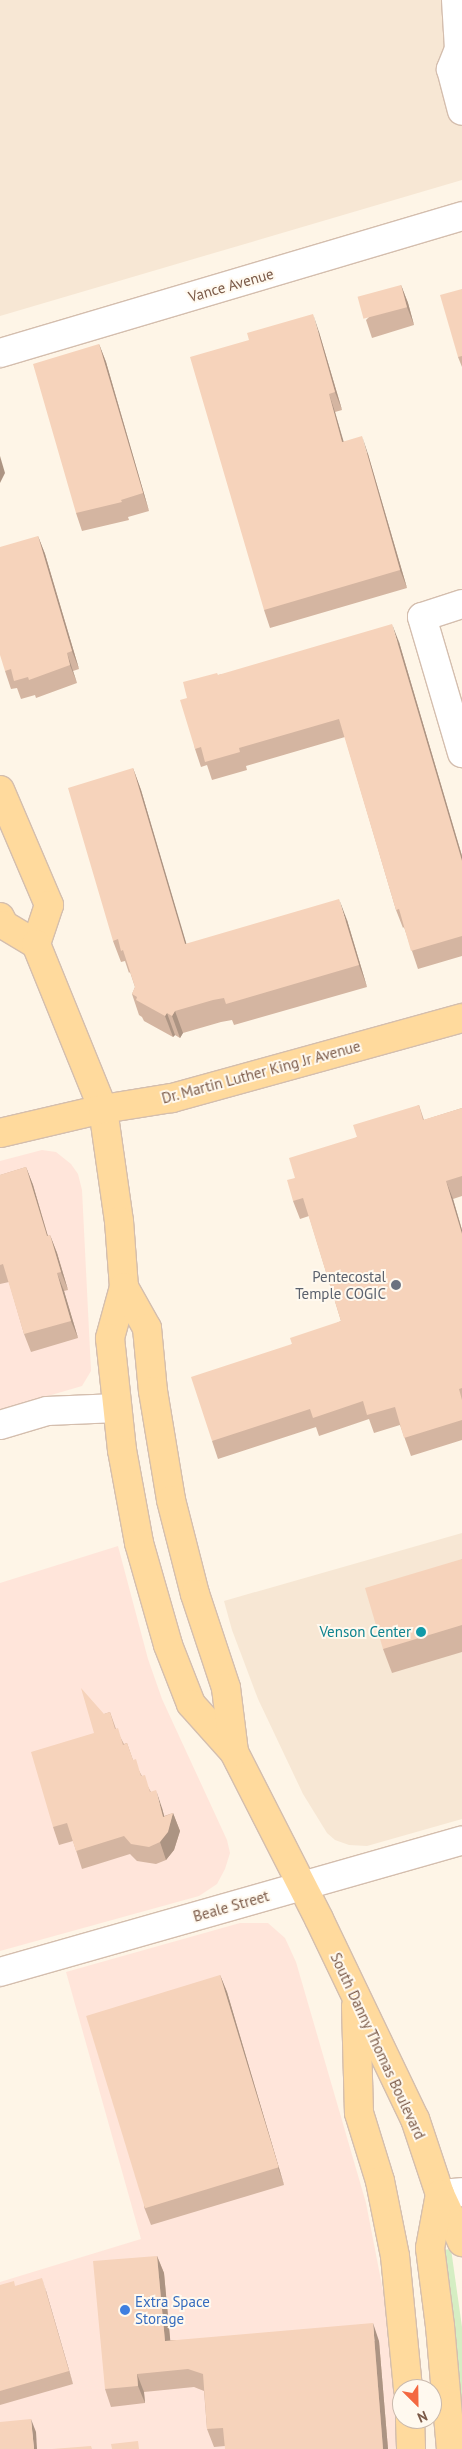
<!DOCTYPE html>
<html>
<head>
<meta charset="utf-8">
<style>
	body { margin:0 }
	#map { position:relative; width:462px; height:2449px; overflow:hidden; background:#fef5e7; font-family:"PT Sans",sans-serif }
	div>[style] { position:absolute }
	[style*='--x'] { left:calc(var(--x)*1px); top:calc(var(--y)*1px); width:calc(var(--w)*1px); rotate:calc(var(--a)*1deg) }
	.residential>* { inset:0; background:#f7e7d4 }
	.commercial>* { inset:0; background:#ffe5da }
	.green>* { inset:0; background:#d5eec3 }
	.roads { filter:drop-shadow(1px 0 #d4beae) drop-shadow(-1px 0 #d4beae) drop-shadow(0 1px #d4beae) drop-shadow(0 -1px #d4beae) }
	.minor>* { height:28px; margin:-14px; padding:0 14px; transform-origin:14px; border-radius:14px; background:#fff }
	.major>* { height:28px; margin:-14px; padding:0 14px; transform-origin:14px; border-radius:14px; background:#ffda9d }
	.wall>* { inset:0; background:#d4b5a1 }
	.shaded-wall>* { inset:0; background:#ac9483 }
	.building>* { inset:0; background:#f6d3bb; transform-origin:0 0 }
	.dots>* { width:14px; height:14px; translate:-50% -50%; box-sizing:border-box; border:2px solid #fff9ef; border-radius:50% }
	span { translate:-50% -50%; white-space:nowrap; text-align:center; line-height:1.15; -webkit-text-stroke:4px #fff9ef; paint-order:stroke }
	.street-label { font-size:15px; color:#7b5a48 }
	.worship-label { font-size:15px; color:#5b616d }
	.right { translate:-100% -50%; text-align:right }
	.culture-label { font-size:15px; color:#0d838f }
	.shop-label { font-size:15px; color:#366cbe }
	.left { translate:0 -50%; text-align:left }
	.north { position:absolute; left:392px; top:2379px; width:50px; height:50px; box-sizing:border-box; background:#fff9ef; border:1px solid #cab9ac; border-radius:50%; rotate:157deg; font-size:14px; font-weight:700; line-height:20px; text-align:center; color:#7b5a48 }
	.north::after { content:''; display:block; margin:auto; width:18px; height:22px; background:#f36841; clip-path:polygon(50% 0,100% 100%,50% 72%,0 100%) }
</style>
</head>
<body>
<div id="map">
	<div class="residential">
		<i style="clip-path:polygon(0 0,462px 0,462px 180px,0 316px)"></i>
		<i style="clip-path:polygon(462px 1533px,462px 1819px,367px 1846px,349px 1845px,335px 1840px,327px 1833px,303px 1794px,258px 1699px,232px 1630px,224px 1601px)"></i>
	</div>
	<div class="commercial">
		<i style="clip-path:polygon(42px 1150px,56px 1152px,71px 1164px,78px 1174px,82px 1190px,91px 1371px,82px 1386px,0 1410px,0 1161px)"></i>
		<i style="clip-path:polygon(118px 1546px,148px 1659px,162px 1699px,227px 1840px,230px 1853px,225px 1869px,217px 1884px,199px 1896px,0 1951px,0 1583px)"></i>
		<i style="clip-path:polygon(240px 1923px,268px 1923px,285px 1938px,296px 1962px,366px 2203px,392px 2337px,399px 2449px,0 2449px,0 2282px,141px 2239px,66px 1972px)"></i>
	</div>
	<div class="green">
		<i style="clip-path:polygon(451px 2249px,462px 2327px,462px 2445px,443px 2250px)"></i>
	</div>
	<div class="roads">
		<div class="minor">
			<i style="--x:456;--y:0;--w:49;--a:86.5"></i>
			<i style="--x:459;--y:49;--w:22;--a:112"></i>
			<i style="--x:451;--y:69;--w:43;--a:75.3"></i>
			<i style="--x:0;--y:353;--w:482;--a:-16.5"></i>
			<i style="--x:462;--y:604;--w:42;--a:162"></i>
			<i style="--x:422;--y:617;--w:142;--a:73.6"></i>
			<i style="--x:0;--y:1425;--w:49;--a:-16.6"></i>
			<i style="--x:47;--y:1411;--w:70;--a:-2.5"></i>
			<i style="--x:0;--y:1972;--w:480;--a:-15.9"></i>
			<i style="--x:440;--y:2194;--w:22;--a:-5"></i>
		</div>
		<div class="major">
			<i style="--x:0;--y:790;--w:125;--a:66.9"></i>
			<i style="--x:49;--y:905;--w:41;--a:108.4"></i>
			<i style="--x:0;--y:917;--w:9;--a:63"></i>
			<i style="--x:4;--y:925;--w:37;--a:31"></i>
			<i style="--x:36;--y:944;--w:178;--a:67.9"></i>
			<i style="--x:103;--y:1109;--w:113;--a:81.9"></i>
			<i style="--x:119;--y:1221;--w:66;--a:85.7"></i>
			<i style="--x:124;--y:1287;--w:53;--a:105.4"></i>
			<i style="--x:110;--y:1338;--w:113;--a:83.9"></i>
			<i style="--x:122;--y:1450;--w:95;--a:79.6"></i>
			<i style="--x:139;--y:1543;--w:106;--a:74.1"></i>
			<i style="--x:168;--y:1645;--w:63;--a:68.7"></i>
			<i style="--x:191;--y:1704;--w:64;--a:48.1"></i>
			<i style="--x:234;--y:1752;--w:187;--a:63"></i>
			<i style="--x:319;--y:1919;--w:222;--a:64.4"></i>
			<i style="--x:415;--y:2119;--w:79;--a:71.6"></i>
			<i style="--x:440;--y:2194;--w:53;--a:65.4"></i>
			<i style="--x:0;--y:1133;--w:106;--a:-13.1"></i>
			<i style="--x:103;--y:1109;--w:70;--a:-9.1"></i>
			<i style="--x:172;--y:1098;--w:301;--a:-15.4"></i>
			<i style="--x:124;--y:1287;--w:47;--a:60.7"></i>
			<i style="--x:147;--y:1328;--w:63;--a:84.6"></i>
			<i style="--x:153;--y:1391;--w:110;--a:80.6"></i>
			<i style="--x:171;--y:1500;--w:97;--a:75.7"></i>
			<i style="--x:195;--y:1594;--w:99;--a:71.7"></i>
			<i style="--x:226;--y:1688;--w:64;--a:82.9"></i>
			<i style="--x:356;--y:2006;--w:107;--a:88.4"></i>
			<i style="--x:359;--y:2113;--w:71;--a:72.8"></i>
			<i style="--x:380;--y:2181;--w:76;--a:78.7"></i>
			<i style="--x:395;--y:2256;--w:134;--a:84.4"></i>
			<i style="--x:440;--y:2194;--w:55;--a:100.5"></i>
			<i style="--x:430;--y:2248;--w:79;--a:82.7"></i>
			<i style="--x:440;--y:2326;--w:123;--a:84.9"></i>
			<i style="--x:410;--y:2419;--w:30;--a:88"></i>
		</div>
	</div>
	<div class="wall">
		<i style="clip-path:polygon(401px 285px,408px 303px,414px 325px,372px 338px,366px 320px)"></i>
		<i style="clip-path:polygon(462px 289px,462px 367px,458px 357px)"></i>
		<i style="clip-path:polygon(319px 332px,342px 410px,335px 412px,343px 441px,368px 454px,407px 588px,270px 628px,264px 610px)"></i>
		<i style="clip-path:polygon(99px 344px,106px 362px,149px 511px,128px 517px,129px 520px,82px 531px,76px 513px)"></i>
		<i style="clip-path:polygon(38px 536px,45px 554px,79px 669px,73px 671px,77px 683px,36px 698px,35px 695px,21px 699px,17px 688px,11px 689px,5px 671px)"></i>
		<i style="clip-path:polygon(399px 642px,462px 856px,462px 956px,418px 969px,404px 927px,403px 928px,396px 910px,345px 737px,246px 766px,247px 770px,212px 780px,207px 765px,201px 767px,195px 749px,187px 698px,218px 675px)"></i>
		<i style="clip-path:polygon(133px 768px,141px 790px,186px 944px,347px 920px,367px 987px,234px 1025px,232px 1020px,221px 1022px,183px 1033px,180px 1038px,175px 1035px,173px 1037px,144px 1021px,142px 1017px,139px 1015px,132px 994px,135px 987px,130px 972px,129px 973px,125px 961px,121px 962px,113px 941px)"></i>
		<i style="clip-path:polygon(419px 1105px,424px 1120px,462px 1108px,462px 1196px,453px 1199px,462px 1230px,462px 1440px,411px 1456px,400px 1425px,374px 1433px,369px 1419px,319px 1436px,316px 1427px,218px 1459px,212px 1441px,292px 1344px,341px 1321px,309px 1216px,300px 1219px,293px 1201px,295px 1178px,357px 1137px)"></i>
		<i style="clip-path:polygon(26px 1167px,33px 1185px,48px 1236px,50px 1235px,57px 1253px,68px 1290px,64px 1291px,78px 1338px,31px 1352px,24px 1334px,9px 1282px,0 1284px,0 1175px)"></i>
		<i style="clip-path:polygon(462px 1559px,462px 1652px,392px 1673px,383px 1649px)"></i>
		<i style="clip-path:polygon(110px 1712px,116px 1729px,124px 1744px,127px 1743px,133px 1760px,151px 1792px,162px 1808px,164px 1816px,173px 1813px,180px 1831px,174px 1850px,166px 1860px,156px 1864px,137px 1861px,130px 1854px,82px 1869px,73px 1841px,59px 1845px,53px 1827px,104px 1714px)"></i>
		<i style="clip-path:polygon(220px 1975px,227px 1992px,284px 2185px,151px 2225px,144px 2207px)"></i>
		<i style="clip-path:polygon(157px 2256px,164px 2273px,170px 2340px,379px 2341px,388px 2449px,225px 2449px,225px 2446px,214px 2447px,207px 2429px,204px 2391px,194px 2387px,144px 2392px,145px 2403px,111px 2407px,105px 2389px)"></i>
		<i style="clip-path:polygon(0 2285px,16px 2286px,46px 2291px,73px 2384px,0 2405px)"></i>
	</div>
	<div class="shaded-wall">
		<i style="clip-path:polygon(401px 285px,408px 303px,414px 325px,407px 307px)"></i>
		<i style="clip-path:polygon(313px 314px,319px 332px,342px 410px,335px 392px)"></i>
		<i style="clip-path:polygon(99px 344px,106px 362px,149px 511px,143px 493px)"></i>
		<i style="clip-path:polygon(329px 394px,335px 412px,349px 460px,342px 442px)"></i>
		<i style="clip-path:polygon(362px 436px,368px 454px,407px 588px,400px 570px)"></i>
		<i style="clip-path:polygon(0 456px,5px 473px,0 483px)"></i>
		<i style="clip-path:polygon(38px 536px,45px 554px,79px 669px,72px 651px)"></i>
		<i style="clip-path:polygon(392px 624px,399px 642px,462px 856px,462px 861px)"></i>
		<i style="clip-path:polygon(67px 653px,77px 683px,70px 665px)"></i>
		<i style="clip-path:polygon(133px 768px,141px 790px,193px 966px,185px 944px)"></i>
		<i style="clip-path:polygon(339px 899px,347px 920px,367px 987px,359px 965px)"></i>
		<i style="clip-path:polygon(175px 1011px,183px 1033px,180px 1038px,172px 1016px)"></i>
		<i style="clip-path:polygon(167px 1013px,175px 1035px,173px 1037px,165px 1016px)"></i>
		<i style="clip-path:polygon(26px 1167px,33px 1185px,53px 1254px,47px 1236px)"></i>
		<i style="clip-path:polygon(446px 1181px,453px 1199px,462px 1230px,462px 1234px)"></i>
		<i style="clip-path:polygon(50px 1235px,57px 1253px,68px 1290px,61px 1272px)"></i>
		<i style="clip-path:polygon(57px 1273px,64px 1291px,78px 1338px,71px 1321px)"></i>
		<i style="clip-path:polygon(156px 1790px,162px 1808px,168px 1830px,173px 1813px,180px 1831px,174px 1850px,166px 1860px,160px 1842px,163px 1817px)"></i>
		<i style="clip-path:polygon(220px 1975px,227px 1992px,284px 2185px,278px 2167px)"></i>
		<i style="clip-path:polygon(157px 2256px,164px 2273px,172px 2359px,165px 2341px)"></i>
		<i style="clip-path:polygon(42px 2278px,46px 2291px,73px 2384px,69px 2371px)"></i>
		<i style="clip-path:polygon(373px 2323px,379px 2341px,388px 2449px,383px 2449px)"></i>
		<i style="clip-path:polygon(137px 2374px,144px 2392px,145px 2403px,138px 2386px)"></i>
		<i style="clip-path:polygon(31px 2419px,36px 2432px,37px 2449px,34px 2449px)"></i>
	</div>
	<div class="building">
		<i style="left:401px;top:285px;width:23px;height:45px;rotate:75deg"></i>
		<i style="clip-path:polygon(462px 289px,462px 356px,458px 357px,440px 295px)"></i>
		<i style="clip-path:polygon(313px 314px,335px 392px,329px 394px,342px 442px,362px 436px,400px 570px,264px 610px,190px 357px,249px 340px,247px 333px)"></i>
		<i style="clip-path:polygon(99px 344px,143px 493px,121px 500px,122px 502px,76px 513px,33px 364px)"></i>
		<i style="clip-path:polygon(38px 536px,72px 651px,67px 653px,70px 665px,29px 680px,28px 677px,14px 681px,11px 669px,5px 671px,0 655px,0 547px)"></i>
		<i style="clip-path:polygon(392px 624px,462px 861px,462px 936px,411px 951px,399px 909px,396px 910px,339px 719px,239px 748px,240px 752px,205px 762px,201px 747px,195px 749px,180px 700px,187px 698px,183px 682px,217px 673px,218px 675px)"></i>
		<i style="clip-path:polygon(133px 768px,185px 944px,339px 899px,359px 965px,226px 1004px,224px 998px,213px 1000px,175px 1011px,172px 1016px,167px 1013px,165px 1016px,136px 1000px,137px 997px,132px 994px,135px 987px,123px 950px,121px 951px,118px 939px,113px 941px,68px 788px)"></i>
		<i style="clip-path:polygon(419px 1105px,423px 1120px,462px 1108px,462px 1176px,446px 1181px,462px 1234px,462px 1388px,459px 1389px,462px 1400px,462px 1420px,404px 1438px,395px 1407px,367px 1415px,363px 1401px,313px 1418px,310px 1409px,212px 1441px,191px 1377px,292px 1344px,290px 1338px,341px 1321px,303px 1198px,293px 1201px,287px 1180px,295px 1178px,289px 1158px,357px 1137px,353px 1125px)"></i>
		<i style="clip-path:polygon(26px 1167px,47px 1236px,50px 1235px,61px 1272px,57px 1273px,71px 1321px,24px 1334px,3px 1264px,0 1265px,0 1175px)"></i>
		<i style="clip-path:polygon(462px 1559px,462px 1625px,383px 1649px,365px 1588px)"></i>
		<i style="clip-path:polygon(81px 1688px,104px 1714px,110px 1712px,115px 1729px,118px 1728px,123px 1745px,127px 1743px,133px 1760px,136px 1759px,141px 1776px,145px 1775px,150px 1792px,156px 1790px,163px 1817px,173px 1813px,168px 1832px,160px 1842px,149px 1847px,131px 1844px,124px 1836px,76px 1851px,67px 1823px,53px 1827px,31px 1752px,94px 1733px)"></i>
		<i style="left:220px;top:1975px;width:201px;height:140px;rotate:73deg"></i>
		<i style="clip-path:polygon(157px 2256px,165px 2341px,373px 2323px,383px 2449px,225px 2449px,223px 2428px,207px 2429px,203px 2374px,188px 2369px,137px 2374px,138px 2386px,105px 2389px,93px 2261px)"></i>
		<i style="clip-path:polygon(42px 2278px,69px 2371px,0 2391px,0 2285px,14px 2281px,15px 2286px)"></i>
		<i style="clip-path:polygon(31px 2419px,34px 2449px,0 2449px,0 2422px)"></i>
		<i style="clip-path:polygon(138px 2441px,139px 2449px,112px 2449px,111px 2444px)"></i>
		<i style="clip-path:polygon(91px 2446px,92px 2449px,52px 2449px)"></i>
	</div>
	<div class="dots">
		<i style="left:396px;top:1285px;background:#6b7280"></i>
		<i style="left:421px;top:1632px;background:#0f9aa8"></i>
		<i style="left:125px;top:2310px;background:#3f7fe0"></i>
	</div>
	<div class="street-label">
		<span style="left:231px;top:285px;rotate:-16deg">Vance Avenue</span>
		<span style="left:261px;top:1072px;rotate:-15deg">Dr. Martin Luther King Jr Avenue</span>
		<span style="left:231px;top:1906px;rotate:-16deg">Beale Street</span>
		<span style="left:378px;top:2046px;rotate:65deg">South Danny Thomas Boulevard</span>
	</div>
	<div class="worship-label">
		<span class="right" style="left:386px;top:1285px">Pentecostal<br>Temple COGIC</span>
	</div>
	<div class="culture-label">
		<span class="right" style="left:411px;top:1632px">Venson Center</span>
	</div>
	<div class="shop-label">
		<span class="left" style="left:135px;top:2310px">Extra Space<br>Storage</span>
	</div>
	<div class="north">N</div>
</div>
</body>
</html>
